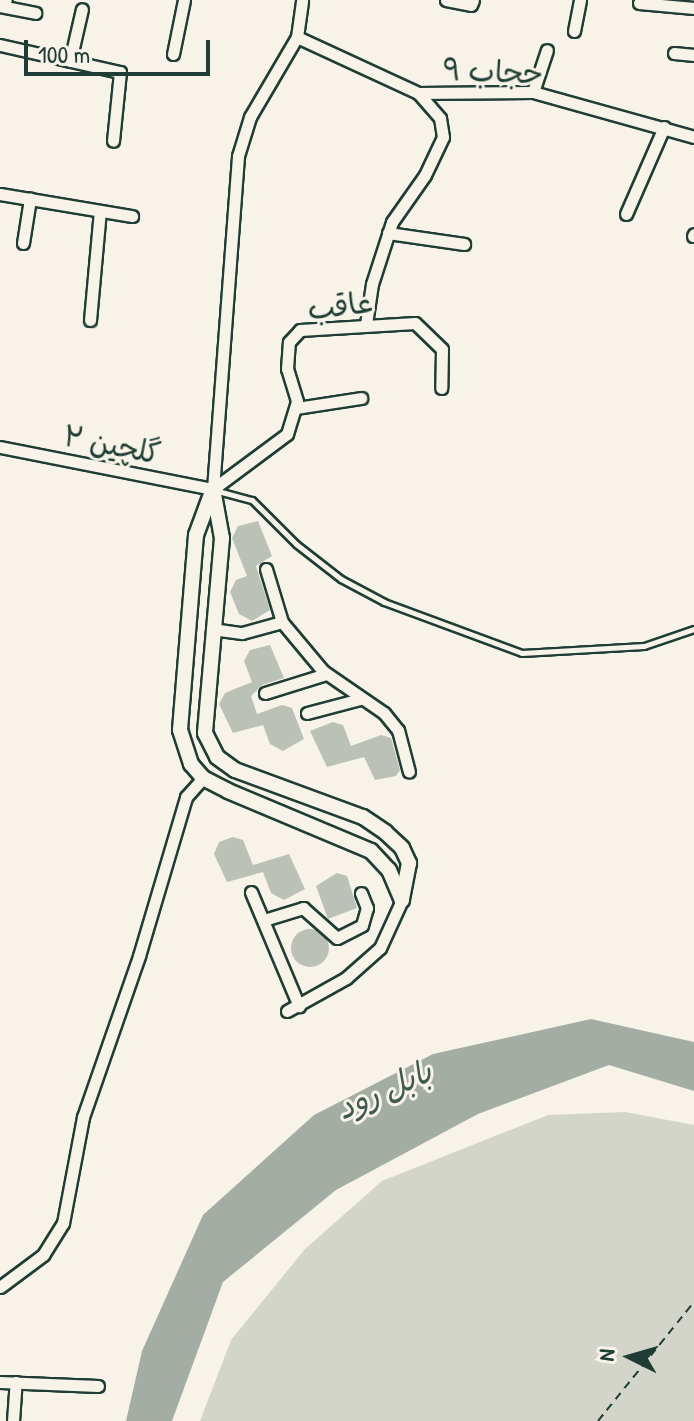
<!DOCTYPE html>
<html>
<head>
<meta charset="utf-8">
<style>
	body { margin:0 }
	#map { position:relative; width:694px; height:1421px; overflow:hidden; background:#f7f3e8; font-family:"Patrick Hand","Playpen Sans Arabic",sans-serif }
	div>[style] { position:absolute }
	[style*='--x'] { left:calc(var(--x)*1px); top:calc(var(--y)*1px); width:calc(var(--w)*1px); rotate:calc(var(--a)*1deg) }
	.green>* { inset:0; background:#d3d5ca }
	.water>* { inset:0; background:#a4ada3 }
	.building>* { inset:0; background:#bbc1b6 }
	.round { border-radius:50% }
	.path>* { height:2px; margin-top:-1px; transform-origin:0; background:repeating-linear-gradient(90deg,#1f3d34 0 8px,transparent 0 14px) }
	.roads { filter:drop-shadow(2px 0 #1f3d34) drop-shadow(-2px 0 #1f3d34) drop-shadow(0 2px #1f3d34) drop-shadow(0 -2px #1f3d34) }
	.service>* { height:5px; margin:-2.5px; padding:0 2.5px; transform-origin:2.5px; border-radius:2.5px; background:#f7f3e8 }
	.minor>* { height:11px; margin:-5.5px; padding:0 5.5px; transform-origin:5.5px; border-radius:5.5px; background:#f7f3e8 }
	.tertiary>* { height:14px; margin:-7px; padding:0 7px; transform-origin:7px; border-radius:7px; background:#f7f3e8 }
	span { translate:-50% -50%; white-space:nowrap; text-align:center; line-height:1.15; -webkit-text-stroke:6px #f7f3e8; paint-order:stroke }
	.street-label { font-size:30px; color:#1f3d34 }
	.water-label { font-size:32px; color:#405950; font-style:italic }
	.north { position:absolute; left:590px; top:1317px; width:80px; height:80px; -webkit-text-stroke:6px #f7f3e8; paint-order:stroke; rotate:275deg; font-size:22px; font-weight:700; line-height:32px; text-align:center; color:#1f3d34 }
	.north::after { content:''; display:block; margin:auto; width:28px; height:36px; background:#1f3d34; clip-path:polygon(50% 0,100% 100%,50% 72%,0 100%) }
	.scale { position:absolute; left:24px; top:40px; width:186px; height:36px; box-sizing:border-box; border:4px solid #1f3d34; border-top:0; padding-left:10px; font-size:24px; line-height:28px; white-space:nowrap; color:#1f3d34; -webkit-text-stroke:6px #f7f3e8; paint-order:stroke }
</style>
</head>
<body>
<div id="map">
	<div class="green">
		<i style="clip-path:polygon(625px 1112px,694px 1125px,694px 1421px,200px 1421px,231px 1340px,305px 1249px,382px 1181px,548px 1115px)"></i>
	</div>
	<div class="water">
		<i style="clip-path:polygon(591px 1019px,694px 1042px,694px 1091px,609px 1065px,478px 1114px,336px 1190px,223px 1282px,172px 1421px,126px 1421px,142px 1351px,203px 1215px,314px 1115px,433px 1054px)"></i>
	</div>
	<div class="building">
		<i style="clip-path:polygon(258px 521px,272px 556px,256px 566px,270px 610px,252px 621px,239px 614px,230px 592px,236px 580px,247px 576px,232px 538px,238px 526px)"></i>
		<i style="clip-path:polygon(270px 645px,284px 678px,262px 685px,251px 696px,257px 714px,282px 705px,292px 708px,304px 739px,283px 751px,270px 744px,263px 725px,233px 733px,219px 704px,225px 693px,252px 682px,244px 661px,250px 650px)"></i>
		<i style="clip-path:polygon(333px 722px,343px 725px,351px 746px,381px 735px,391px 738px,400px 770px,396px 776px,375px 780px,364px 757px,327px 767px,310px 731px)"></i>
		<i style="clip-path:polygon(233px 837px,243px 840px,253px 865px,289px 854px,305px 889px,284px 900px,271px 893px,263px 872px,227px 882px,214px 854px,219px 842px)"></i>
		<i style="clip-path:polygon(337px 873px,347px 876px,357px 908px,328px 919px,316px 886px)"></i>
		<i class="round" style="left:291px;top:929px;width:38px;height:38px"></i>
	</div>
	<div class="path">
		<i style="--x:598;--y:1421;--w:153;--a:-51.1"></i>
	</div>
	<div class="roads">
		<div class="service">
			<i style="--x:214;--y:490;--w:39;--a:15"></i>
			<i style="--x:252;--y:500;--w:62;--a:45"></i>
			<i style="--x:296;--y:544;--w:57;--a:37.9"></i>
			<i style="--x:341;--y:579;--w:49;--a:28.1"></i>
			<i style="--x:384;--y:602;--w:147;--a:20.3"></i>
			<i style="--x:522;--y:653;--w:122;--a:-3.3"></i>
			<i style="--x:644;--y:646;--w:53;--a:-18.8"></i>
		</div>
		<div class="minor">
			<i style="--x:446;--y:0;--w:25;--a:11"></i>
			<i style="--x:471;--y:5;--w:5;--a:-68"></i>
			<i style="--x:639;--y:3;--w:55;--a:5.2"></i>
			<i style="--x:0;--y:6;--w:36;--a:11"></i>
			<i style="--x:574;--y:31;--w:32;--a:-79"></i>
			<i style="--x:297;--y:37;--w:133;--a:24.8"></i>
			<i style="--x:418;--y:93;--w:115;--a:-0.5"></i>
			<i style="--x:533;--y:92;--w:167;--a:15.6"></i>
			<i style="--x:0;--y:45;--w:123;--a:12.7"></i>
			<i style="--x:120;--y:72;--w:69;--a:95.8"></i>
			<i style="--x:674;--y:53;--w:20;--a:6"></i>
			<i style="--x:173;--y:54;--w:55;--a:-78.5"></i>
			<i style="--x:70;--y:61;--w:53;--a:-77"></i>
			<i style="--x:533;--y:92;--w:44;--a:-71.6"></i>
			<i style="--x:0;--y:194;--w:134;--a:9.5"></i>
			<i style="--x:626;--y:214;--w:95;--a:-66.4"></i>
			<i style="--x:388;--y:233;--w:77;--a:8.2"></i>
			<i style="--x:693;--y:236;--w:2;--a:-63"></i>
			<i style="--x:23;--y:243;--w:45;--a:-81"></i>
			<i style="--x:90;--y:320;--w:109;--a:-84.8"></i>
			<i style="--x:366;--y:324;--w:40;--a:-81.5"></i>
			<i style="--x:372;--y:284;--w:65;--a:-72.1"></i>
			<i style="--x:392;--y:222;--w:57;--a:-54.9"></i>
			<i style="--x:425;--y:175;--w:42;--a:-64.7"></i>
			<i style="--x:443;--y:137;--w:19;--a:-99"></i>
			<i style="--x:440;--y:118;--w:33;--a:-131"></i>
			<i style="--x:296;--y:408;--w:66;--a:-8.7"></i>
			<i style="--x:0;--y:447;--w:217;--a:11.2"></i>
			<i style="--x:213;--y:489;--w:334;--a:-85.7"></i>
			<i style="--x:238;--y:156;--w:41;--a:-72.9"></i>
			<i style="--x:250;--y:117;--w:93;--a:-59.6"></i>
			<i style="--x:297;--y:37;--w:37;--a:-82"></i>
			<i style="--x:213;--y:489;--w:92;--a:-36.6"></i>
			<i style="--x:287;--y:434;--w:34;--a:-73"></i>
			<i style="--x:297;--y:401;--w:34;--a:-107"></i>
			<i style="--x:287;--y:369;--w:27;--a:-86"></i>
			<i style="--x:289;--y:342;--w:16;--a:-47"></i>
			<i style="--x:300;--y:330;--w:115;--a:-3.5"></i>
			<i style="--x:415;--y:323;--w:37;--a:44"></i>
			<i style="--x:442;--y:349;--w:39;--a:91"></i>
			<i style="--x:266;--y:569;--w:55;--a:73.2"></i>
			<i style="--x:282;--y:622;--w:64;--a:50.1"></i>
			<i style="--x:323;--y:671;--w:74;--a:34.5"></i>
			<i style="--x:384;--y:713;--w:22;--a:51"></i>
			<i style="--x:398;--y:730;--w:43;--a:75.3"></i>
			<i style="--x:212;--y:629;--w:30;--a:8"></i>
			<i style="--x:242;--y:633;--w:41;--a:-15.4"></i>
			<i style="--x:265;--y:693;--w:64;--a:-17.3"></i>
			<i style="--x:307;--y:713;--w:55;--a:-14.8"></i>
			<i style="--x:251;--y:892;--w:124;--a:67.2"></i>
			<i style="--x:264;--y:920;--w:41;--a:-17.1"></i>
			<i style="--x:303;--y:908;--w:45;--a:41.4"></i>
			<i style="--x:337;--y:938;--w:28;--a:-27"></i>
			<i style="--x:362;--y:925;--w:18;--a:-74"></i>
			<i style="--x:367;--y:908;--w:16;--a:-112"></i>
			<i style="--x:287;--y:1011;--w:68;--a:-29.2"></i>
			<i style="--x:346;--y:978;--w:45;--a:-41.4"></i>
			<i style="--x:380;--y:948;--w:53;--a:-65.4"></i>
			<i style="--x:0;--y:1287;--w:54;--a:-36.7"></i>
			<i style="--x:43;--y:1255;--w:38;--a:-58"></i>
			<i style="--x:63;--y:1223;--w:108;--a:-79.3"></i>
			<i style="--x:83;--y:1117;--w:170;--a:-70.8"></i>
			<i style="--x:139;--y:956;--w:166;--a:-73.5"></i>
			<i style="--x:186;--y:797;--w:25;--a:-48"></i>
			<i style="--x:0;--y:1382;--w:98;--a:2.3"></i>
			<i style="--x:13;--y:1421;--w:39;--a:-86"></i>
		</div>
		<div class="tertiary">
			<i style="--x:0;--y:4;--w:6;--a:-39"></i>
			<i style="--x:213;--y:489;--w:49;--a:110.3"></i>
			<i style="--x:196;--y:535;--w:196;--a:94.7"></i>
			<i style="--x:180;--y:730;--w:36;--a:72"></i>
			<i style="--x:191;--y:764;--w:18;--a:49"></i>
			<i style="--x:203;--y:778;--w:28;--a:27"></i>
			<i style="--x:228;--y:791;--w:155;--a:22.8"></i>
			<i style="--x:371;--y:851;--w:26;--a:47"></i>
			<i style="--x:389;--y:870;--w:33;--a:67"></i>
			<i style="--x:213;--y:489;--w:50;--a:79.6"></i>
			<i style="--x:222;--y:538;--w:196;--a:95"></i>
			<i style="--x:205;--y:733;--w:27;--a:63"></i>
			<i style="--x:217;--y:757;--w:22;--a:36"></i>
			<i style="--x:235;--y:770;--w:136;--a:20.2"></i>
			<i style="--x:363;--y:817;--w:27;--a:34"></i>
			<i style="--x:385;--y:832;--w:23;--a:43"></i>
			<i style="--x:402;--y:848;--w:17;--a:65"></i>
			<i style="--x:409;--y:863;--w:38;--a:101"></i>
		</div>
	</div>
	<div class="street-label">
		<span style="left:493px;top:71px;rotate:2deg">حجاب ۹</span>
		<span style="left:340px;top:305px;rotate:-7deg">عاقب</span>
		<span style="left:112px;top:444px;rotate:11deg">گلچین ۲</span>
	</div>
	<div class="water-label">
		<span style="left:384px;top:1090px;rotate:-24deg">بابل رود</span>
	</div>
	<div class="north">N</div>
	<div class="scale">100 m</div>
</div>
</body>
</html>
